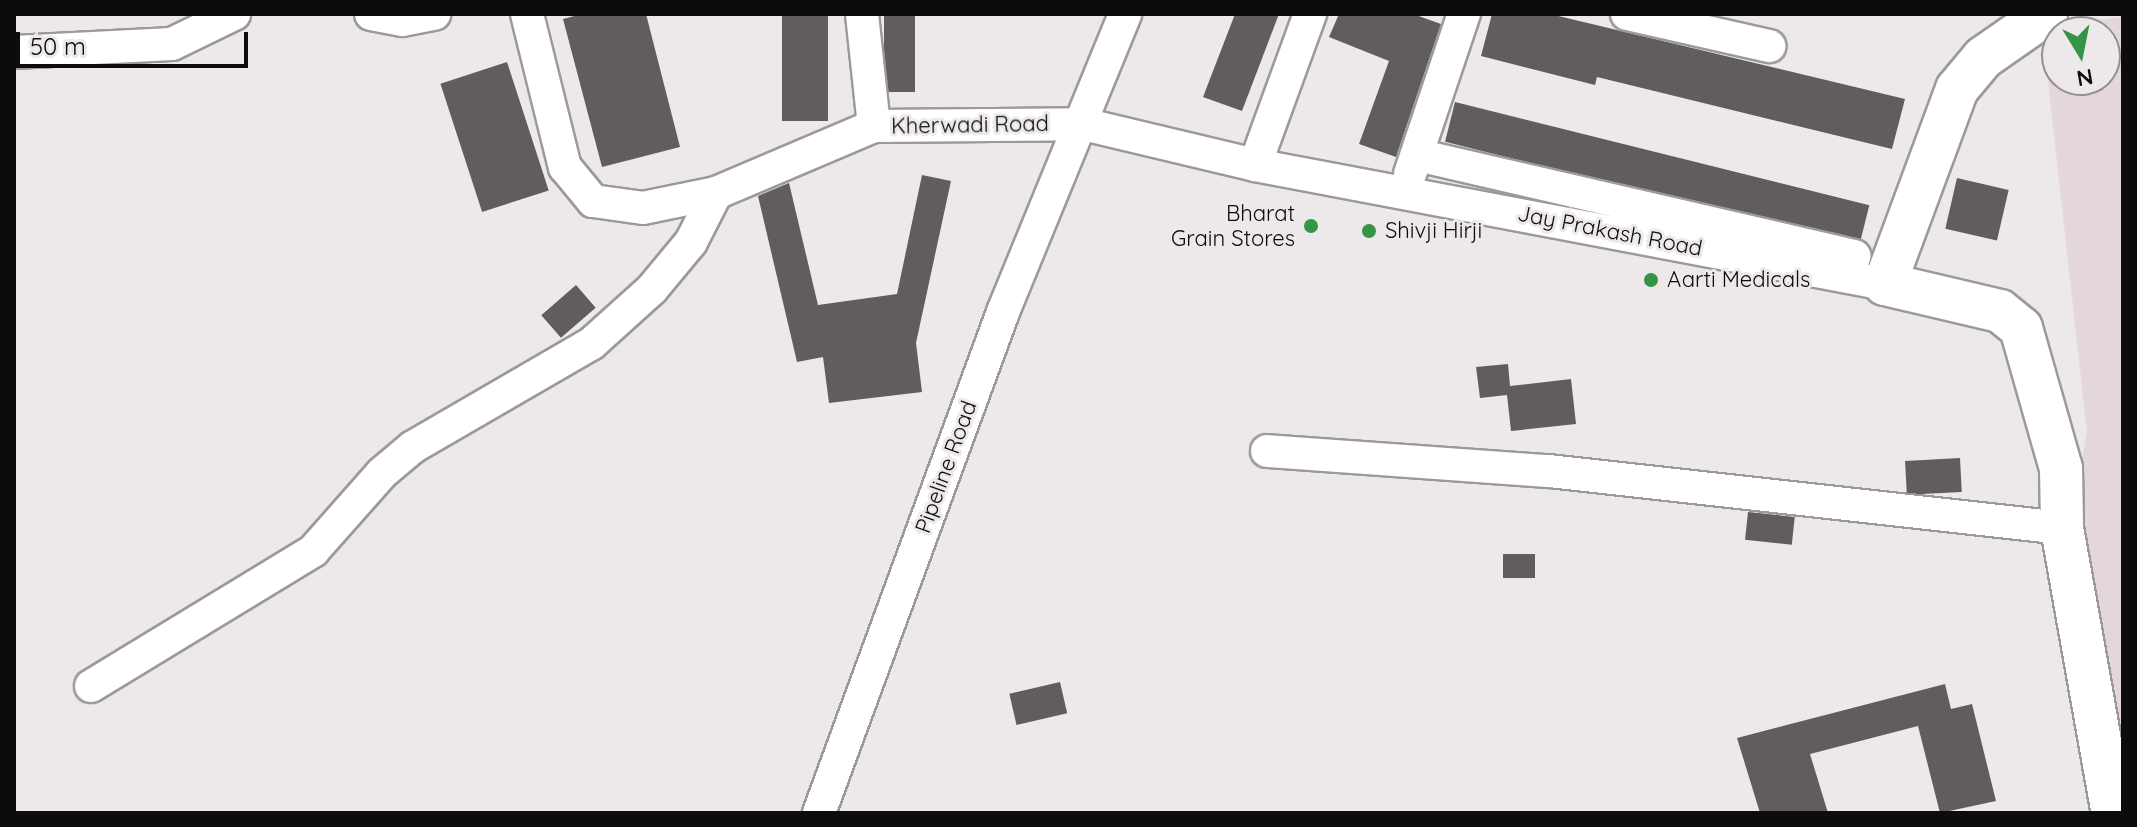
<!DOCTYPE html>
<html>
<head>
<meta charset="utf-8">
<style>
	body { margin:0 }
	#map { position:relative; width:2137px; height:827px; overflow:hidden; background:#ede8ea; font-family:Quicksand,sans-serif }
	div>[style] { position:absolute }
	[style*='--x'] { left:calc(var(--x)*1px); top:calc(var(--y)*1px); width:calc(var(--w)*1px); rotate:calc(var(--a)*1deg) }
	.built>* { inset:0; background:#e3d7dc }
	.building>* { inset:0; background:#615d5d; transform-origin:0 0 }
	.roads { filter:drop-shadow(2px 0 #9d999a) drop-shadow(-2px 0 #9d999a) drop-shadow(0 2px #9d999a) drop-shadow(0 -2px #9d999a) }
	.minor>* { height:32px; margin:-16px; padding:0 16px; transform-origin:16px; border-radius:16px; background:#fff }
	.tertiary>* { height:42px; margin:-21px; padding:0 21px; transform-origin:21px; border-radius:21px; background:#fff }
	.dots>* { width:22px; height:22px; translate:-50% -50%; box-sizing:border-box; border:4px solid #ede8ea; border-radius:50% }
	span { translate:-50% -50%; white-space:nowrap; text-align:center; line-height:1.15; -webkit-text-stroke:6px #ede8ea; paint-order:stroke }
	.street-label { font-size:22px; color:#0d0c0c }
	.poi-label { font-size:22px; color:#0d0c0c }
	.right { translate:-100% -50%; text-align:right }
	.left { translate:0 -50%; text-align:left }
	.frame { position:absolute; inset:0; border:16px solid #0d0c0c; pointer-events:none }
	.north { position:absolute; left:2041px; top:16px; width:80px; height:80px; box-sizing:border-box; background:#ede8ea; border:2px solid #939091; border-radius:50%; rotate:170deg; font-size:22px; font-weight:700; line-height:32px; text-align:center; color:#0d0c0c }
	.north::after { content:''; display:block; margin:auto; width:28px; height:36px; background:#369446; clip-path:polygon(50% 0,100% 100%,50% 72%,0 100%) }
	.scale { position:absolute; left:16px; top:32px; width:232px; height:36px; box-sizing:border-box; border:4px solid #0d0c0c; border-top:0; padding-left:10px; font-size:24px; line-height:28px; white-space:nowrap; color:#0d0c0c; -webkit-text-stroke:6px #ede8ea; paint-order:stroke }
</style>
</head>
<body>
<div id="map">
	<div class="built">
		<i style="clip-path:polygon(evenodd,2123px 17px,2123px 763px,2073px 510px,2087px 432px,2042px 26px,2123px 17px,2057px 32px,2105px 32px,2105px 80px,2057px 80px,2057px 32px)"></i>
	</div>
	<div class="building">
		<i style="clip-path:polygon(582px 14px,646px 14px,680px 147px,602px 167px,563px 19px)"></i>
		<i style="left:782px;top:14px;width:46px;height:107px"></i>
		<i style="left:884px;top:14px;width:31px;height:78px"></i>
		<i style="clip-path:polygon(1235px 14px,1279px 14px,1242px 111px,1203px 97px)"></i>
		<i style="clip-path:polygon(1339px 14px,1413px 14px,1441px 24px,1396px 157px,1359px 144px,1389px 61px,1329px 37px)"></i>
		<i style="clip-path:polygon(1492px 14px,1550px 14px,1905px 99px,1892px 149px,1597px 77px,1595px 85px,1481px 56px)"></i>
		<i style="left:507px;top:62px;width:135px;height:70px;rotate:72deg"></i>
		<i style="left:1455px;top:102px;width:427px;height:41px;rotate:14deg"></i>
		<i style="clip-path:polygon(922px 175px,951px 181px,916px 343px,922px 392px,829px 403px,823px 357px,797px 362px,758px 196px,789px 183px,818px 305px,897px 294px)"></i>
		<i style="left:1957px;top:178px;width:53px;height:52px;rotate:13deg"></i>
		<i style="left:576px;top:285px;width:30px;height:46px;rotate:49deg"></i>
		<i style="clip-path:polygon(1508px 364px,1510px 386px,1571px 379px,1576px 424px,1511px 431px,1507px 395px,1480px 398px,1476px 367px)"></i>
		<i style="left:1960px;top:458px;width:34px;height:55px;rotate:87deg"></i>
		<i style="left:1748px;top:512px;width:47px;height:28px;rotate:6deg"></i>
		<i style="left:1535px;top:554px;width:24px;height:32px;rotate:90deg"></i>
		<i style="left:1060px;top:682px;width:32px;height:52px;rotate:77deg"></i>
		<i style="clip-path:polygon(1945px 684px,1951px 709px,1972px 704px,1996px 801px,1940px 813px,1918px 726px,1810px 754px,1828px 813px,1760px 813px,1737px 738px)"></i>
	</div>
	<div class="roads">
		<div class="minor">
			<i style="--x:371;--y:14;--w:32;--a:11"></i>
			<i style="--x:402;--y:20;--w:33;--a:-11"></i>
			<i style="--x:527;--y:14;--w:158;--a:76.1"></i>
			<i style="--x:565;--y:167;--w:44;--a:50.5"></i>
			<i style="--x:593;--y:201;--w:50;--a:8"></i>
			<i style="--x:643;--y:208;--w:75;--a:-11.6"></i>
			<i style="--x:716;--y:193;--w:172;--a:-23"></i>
			<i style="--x:862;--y:14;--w:113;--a:83.9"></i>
			<i style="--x:874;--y:126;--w:209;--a:-0.5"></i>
			<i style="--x:1083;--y:124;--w:177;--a:13.4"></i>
			<i style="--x:1255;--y:165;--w:641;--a:10.7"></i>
			<i style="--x:1627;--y:14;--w:146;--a:12.7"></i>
			<i style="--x:14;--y:52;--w:158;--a:-2.9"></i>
			<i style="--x:172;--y:44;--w:69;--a:-25.8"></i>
			<i style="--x:1417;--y:155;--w:449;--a:13"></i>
			<i style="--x:1255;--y:165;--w:161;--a:-70"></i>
			<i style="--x:1410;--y:174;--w:169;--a:-71.4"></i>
			<i style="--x:1267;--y:451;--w:283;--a:4.1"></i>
			<i style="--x:1549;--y:471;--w:516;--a:6.34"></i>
			<i style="--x:91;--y:686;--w:260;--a:-31.3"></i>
			<i style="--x:313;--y:551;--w:104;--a:-48.5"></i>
			<i style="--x:382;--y:473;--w:40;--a:-40"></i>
			<i style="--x:413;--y:447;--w:206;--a:-30.1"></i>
			<i style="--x:591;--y:344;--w:82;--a:-42"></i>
			<i style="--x:652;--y:289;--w:61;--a:-50.3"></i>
			<i style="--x:691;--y:242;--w:55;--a:-63"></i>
			<i style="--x:819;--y:813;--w:534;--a:-69.83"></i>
			<i style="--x:1003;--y:312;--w:322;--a:-67.7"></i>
		</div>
		<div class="tertiary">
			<i style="--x:2046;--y:14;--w:77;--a:145.1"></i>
			<i style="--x:1983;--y:58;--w:40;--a:130"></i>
			<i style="--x:1957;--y:89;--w:208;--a:110.3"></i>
			<i style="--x:1885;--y:284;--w:118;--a:13.2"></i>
			<i style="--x:2000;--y:311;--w:27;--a:39"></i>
			<i style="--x:2021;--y:328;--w:146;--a:74.1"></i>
			<i style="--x:2061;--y:468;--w:60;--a:89"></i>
			<i style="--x:2062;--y:528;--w:290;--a:79.9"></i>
		</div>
	</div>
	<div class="dots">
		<i style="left:1311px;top:226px;background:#369446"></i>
		<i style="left:1369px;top:231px;background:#369446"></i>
		<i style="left:1651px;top:280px;background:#369446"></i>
	</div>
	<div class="street-label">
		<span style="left:970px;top:125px;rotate:-1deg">Kherwadi Road</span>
		<span style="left:1610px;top:231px;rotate:11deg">Jay Prakash Road</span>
		<span style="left:946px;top:467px;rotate:-70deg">Pipeline Road</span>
	</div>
	<div class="poi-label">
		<span class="right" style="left:1295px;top:226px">Bharat<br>Grain Stores</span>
		<span class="left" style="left:1385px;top:231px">Shivji Hirji</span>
		<span class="left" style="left:1667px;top:280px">Aarti Medicals</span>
	</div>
	<div class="frame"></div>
	<div class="north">N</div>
	<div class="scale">50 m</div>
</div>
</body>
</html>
